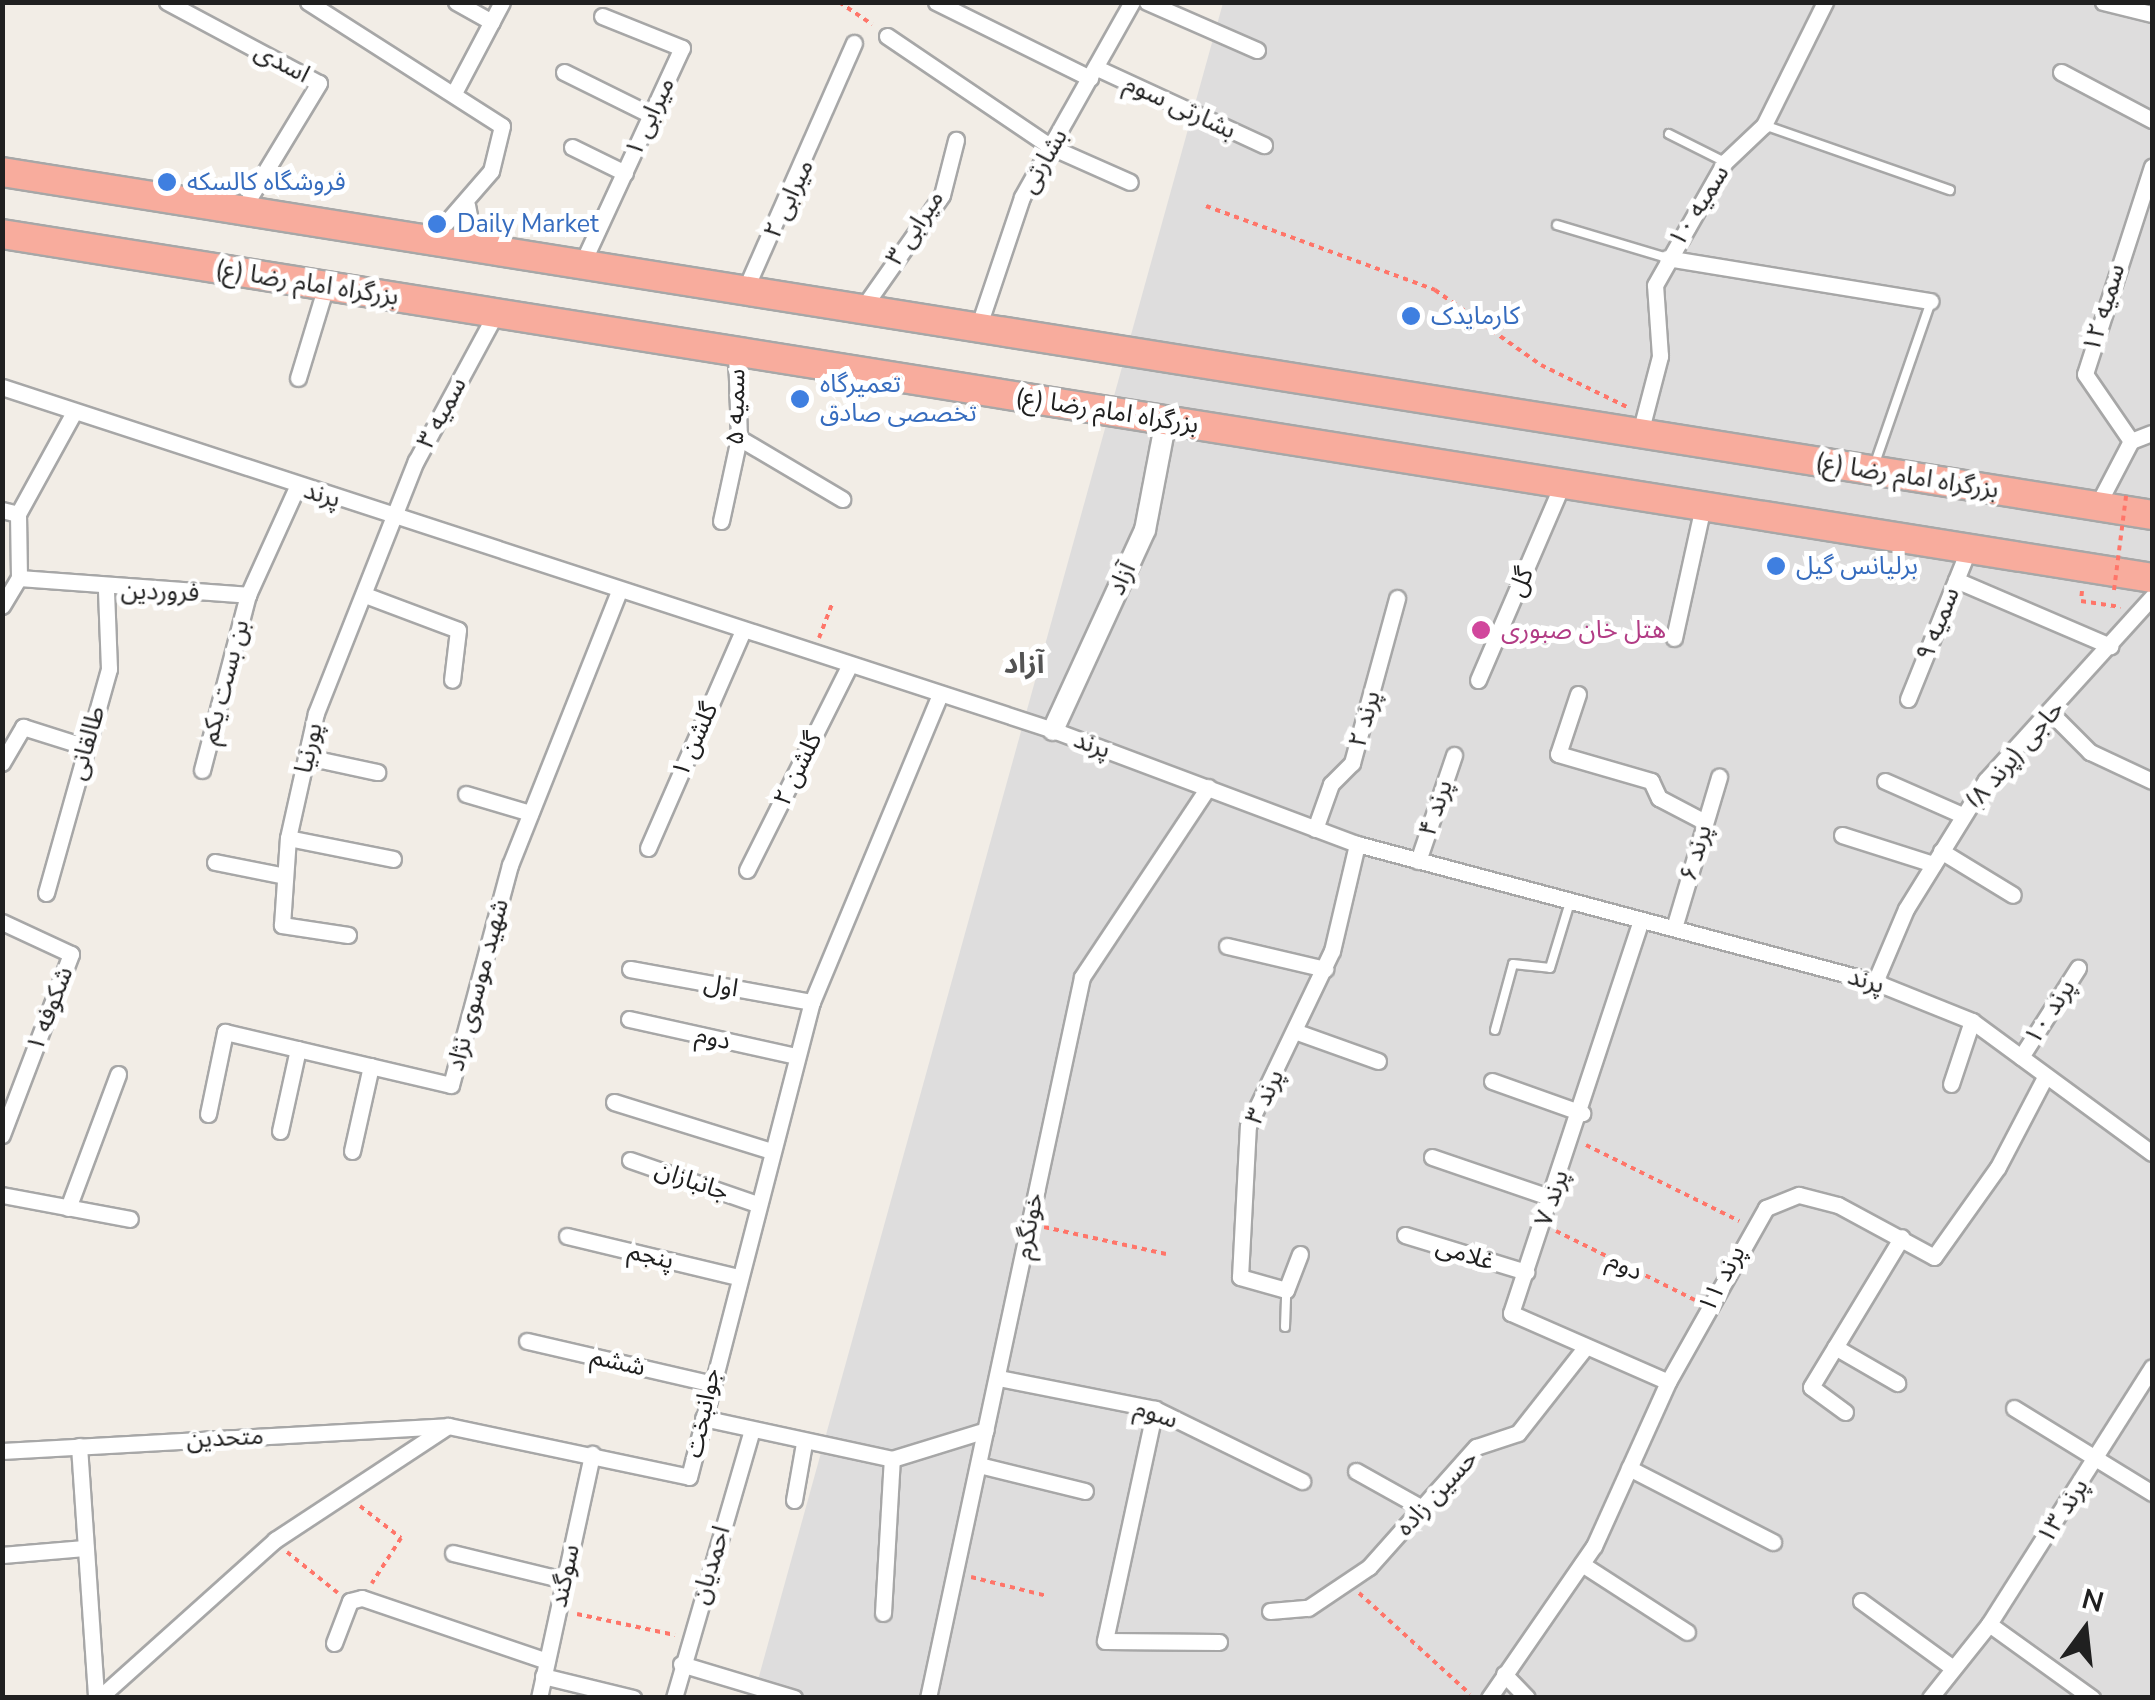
<!DOCTYPE html>
<html>
<head>
<meta charset="utf-8">
<style>
	body { margin:0 }
	#map { position:relative; width:2155px; height:1700px; overflow:hidden; background:#f2ede6; font-family:"Nunito Sans","Noto Sans Arabic",sans-serif }
	div>[style] { position:absolute }
	[style*='--x'] { left:calc(var(--x)*1px); top:calc(var(--y)*1px); width:calc(var(--w)*1px); rotate:calc(var(--a)*1deg) }
	.residential>* { inset:0; background:#dedddd }
	.path>* { height:4px; margin-top:-2px; transform-origin:0; background:repeating-linear-gradient(90deg,#ff7569 0 5px,transparent 0 10px) }
	.roads { filter:drop-shadow(2px 0 #a7a7a7) drop-shadow(-2px 0 #a7a7a7) drop-shadow(0 2px #a7a7a7) drop-shadow(0 -2px #a7a7a7) }
	.service>* { height:8px; margin:-4px; padding:0 4px; transform-origin:4px; border-radius:4px; background:#fff }
	.minor>* { height:15px; margin:-7.5px; padding:0 7.5px; transform-origin:7.5px; border-radius:7.5px; background:#fff }
	.tertiary>* { height:20px; margin:-10px; padding:0 10px; transform-origin:10px; border-radius:10px; background:#fff }
	.trunk>* { height:28px; margin:-14px; padding:0 14px; transform-origin:14px; border-radius:14px; background:#f8ac9d }
	.path-bridge>* { height:4px; margin-top:-2px; transform-origin:0; background:repeating-linear-gradient(90deg,#ff7569 0 5px,transparent 0 10px) }
	.dots>* { width:28px; height:28px; translate:-50% -50%; box-sizing:border-box; border:5px solid #fff; border-radius:50% }
	span { translate:-50% -50%; white-space:nowrap; text-align:center; line-height:1.15; -webkit-text-stroke:10px #fff; paint-order:stroke }
	.street-label { font-size:25px; color:#202020 }
	.shop-label { font-size:25px; color:#366cbe }
	.left { translate:0 -50%; text-align:left }
	.hotel-label { font-size:25px; color:#b23c85 }
	.neighbourhood-label { font-size:28px; color:#535353; font-weight:700 }
	.frame { position:absolute; inset:0; border:5px solid #202020; pointer-events:none }
	.north { position:absolute; left:2035px; top:1580px; width:100px; height:100px; -webkit-text-stroke:8px #fff; paint-order:stroke; rotate:15deg; font-size:28px; font-weight:700; line-height:40px; text-align:center; color:#202020 }
	.north::after { content:''; display:block; margin:auto; width:35px; height:45px; background:#202020; clip-path:polygon(50% 0,100% 100%,50% 72%,0 100%) }
</style>
</head>
<body>
<div id="map">
	<div class="residential">
		<i style="clip-path:polygon(1223px 3px,2152px 3px,2152px 1697px,753px 1698px)"></i>
	</div>
	<div class="path">
		<i style="--x:839;--y:2;--w:40;--a:34"></i>
		<i style="--x:1206;--y:206;--w:244;--a:20.1"></i>
		<i style="--x:1435;--y:290;--w:130;--a:35.3"></i>
		<i style="--x:1541;--y:365;--w:96;--a:26"></i>
		<i style="--x:2082;--y:591;--w:10;--a:96"></i>
		<i style="--x:2081;--y:601;--w:40;--a:8.5"></i>
		<i style="--x:819;--y:638;--w:39;--a:-69"></i>
		<i style="--x:1586;--y:1145;--w:171;--a:26.4"></i>
		<i style="--x:1044;--y:1227;--w:125;--a:12.5"></i>
		<i style="--x:1556;--y:1231;--w:155;--a:26.4"></i>
		<i style="--x:360;--y:1506;--w:52;--a:38"></i>
		<i style="--x:401;--y:1538;--w:54;--a:122.8"></i>
		<i style="--x:287;--y:1552;--w:65;--a:38.8"></i>
		<i style="--x:971;--y:1577;--w:78;--a:14"></i>
		<i style="--x:1359;--y:1593;--w:150;--a:42.3"></i>
		<i style="--x:577;--y:1614;--w:100;--a:12.1"></i>
	</div>
	<div class="roads">
		<div class="service">
			<i style="--x:1764;--y:125;--w:197;--a:19.3"></i>
			<i style="--x:1669;--y:134;--w:63;--a:26.6"></i>
			<i style="--x:1557;--y:225;--w:115;--a:16.7"></i>
			<i style="--x:1874;--y:466;--w:175;--a:-70.9"></i>
			<i style="--x:1495;--y:1030;--w:68;--a:-74.7"></i>
			<i style="--x:1513;--y:964;--w:37;--a:6"></i>
			<i style="--x:1550;--y:968;--w:69;--a:-73.1"></i>
			<i style="--x:1285;--y:1327;--w:37;--a:-88"></i>
		</div>
		<div class="minor">
			<i style="--x:167;--y:2;--w:172;--a:28.1"></i>
			<i style="--x:319;--y:83;--w:149;--a:121.2"></i>
			<i style="--x:308;--y:2;--w:230;--a:32.6"></i>
			<i style="--x:502;--y:126;--w:46;--a:103.7"></i>
			<i style="--x:491;--y:171;--w:91;--a:131"></i>
			<i style="--x:456;--y:2;--w:41;--a:29.1"></i>
			<i style="--x:936;--y:2;--w:172;--a:26.3"></i>
			<i style="--x:1147;--y:2;--w:120;--a:23.6"></i>
			<i style="--x:2103;--y:2;--w:50;--a:13.8"></i>
			<i style="--x:887;--y:36;--w:198;--a:34.1"></i>
			<i style="--x:1051;--y:147;--w:86;--a:23.9"></i>
			<i style="--x:1097;--y:68;--w:184;--a:24.8"></i>
			<i style="--x:564;--y:72;--w:97;--a:26.3"></i>
			<i style="--x:2061;--y:72;--w:103;--a:27.8"></i>
			<i style="--x:454;--y:93;--w:103;--a:-62.2"></i>
			<i style="--x:572;--y:147;--w:59;--a:26.1"></i>
			<i style="--x:467;--y:205;--w:43;--a:79.2"></i>
			<i style="--x:1667;--y:258;--w:267;--a:9.3"></i>
			<i style="--x:582;--y:264;--w:238;--a:-65.2"></i>
			<i style="--x:682;--y:48;--w:86;--a:-158.2"></i>
			<i style="--x:745;--y:290;--w:270;--a:-66.2"></i>
			<i style="--x:862;--y:309;--w:139;--a:-54.9"></i>
			<i style="--x:942;--y:195;--w:57;--a:-75.7"></i>
			<i style="--x:978;--y:328;--w:138;--a:-71.4"></i>
			<i style="--x:1022;--y:197;--w:224;--a:-60.6"></i>
			<i style="--x:298;--y:378;--w:96;--a:-73.1"></i>
			<i style="--x:2;--y:387;--w:1106;--a:18.07"></i>
			<i style="--x:1053;--y:730;--w:325;--a:20.6"></i>
			<i style="--x:1357;--y:844;--w:536;--a:14.92"></i>
			<i style="--x:1875;--y:982;--w:105;--a:21.9"></i>
			<i style="--x:1972;--y:1021;--w:223;--a:36.3"></i>
			<i style="--x:1640;--y:433;--w:80;--a:-75.4"></i>
			<i style="--x:1660;--y:356;--w:71;--a:-94"></i>
			<i style="--x:1655;--y:285;--w:142;--a:-60.4"></i>
			<i style="--x:1725;--y:162;--w:54;--a:-43.5"></i>
			<i style="--x:1764;--y:125;--w:137;--a:-63.6"></i>
			<i style="--x:739;--y:438;--w:120;--a:30.6"></i>
			<i style="--x:2131;--y:441;--w:81;--a:-124.5"></i>
			<i style="--x:2085;--y:374;--w:218;--a:-72.1"></i>
			<i style="--x:2097;--y:506;--w:73;--a:-62.4"></i>
			<i style="--x:2131;--y:441;--w:22;--a:-21"></i>
			<i style="--x:2;--y:510;--w:16;--a:14"></i>
			<i style="--x:18;--y:514;--w:64;--a:89.1"></i>
			<i style="--x:19;--y:578;--w:230;--a:4.2"></i>
			<i style="--x:248;--y:595;--w:119;--a:-65.6"></i>
			<i style="--x:18;--y:514;--w:116;--a:-61.2"></i>
			<i style="--x:721;--y:521;--w:85;--a:-77.8"></i>
			<i style="--x:739;--y:438;--w:87;--a:-92"></i>
			<i style="--x:1956;--y:580;--w:168;--a:23.2"></i>
			<i style="--x:365;--y:595;--w:99;--a:20.6"></i>
			<i style="--x:458;--y:630;--w:50;--a:96.8"></i>
			<i style="--x:2;--y:606;--w:33;--a:-59"></i>
			<i style="--x:1674;--y:638;--w:135;--a:-77.6"></i>
			<i style="--x:1478;--y:680;--w:215;--a:-66.7"></i>
			<i style="--x:1578;--y:694;--w:63;--a:108.4"></i>
			<i style="--x:1558;--y:754;--w:97;--a:16.2"></i>
			<i style="--x:1651;--y:781;--w:19;--a:65"></i>
			<i style="--x:1659;--y:798;--w:52;--a:27.6"></i>
			<i style="--x:1908;--y:699;--w:163;--a:-68"></i>
			<i style="--x:2052;--y:714;--w:54;--a:45"></i>
			<i style="--x:2090;--y:752;--w:68;--a:25.1"></i>
			<i style="--x:307;--y:757;--w:72;--a:12.1"></i>
			<i style="--x:2;--y:763;--w:42;--a:-59.7"></i>
			<i style="--x:23;--y:727;--w:66;--a:17.6"></i>
			<i style="--x:202;--y:770;--w:181;--a:-75.3"></i>
			<i style="--x:1885;--y:781;--w:84;--a:23.8"></i>
			<i style="--x:466;--y:794;--w:67;--a:16.5"></i>
			<i style="--x:1315;--y:829;--w:48;--a:-70.4"></i>
			<i style="--x:1331;--y:784;--w:30;--a:-45"></i>
			<i style="--x:1352;--y:763;--w:171;--a:-74.7"></i>
			<i style="--x:1842;--y:835;--w:96;--a:17.7"></i>
			<i style="--x:288;--y:838;--w:107;--a:11.3"></i>
			<i style="--x:648;--y:848;--w:237;--a:-66.4"></i>
			<i style="--x:1941;--y:851;--w:84;--a:31.4"></i>
			<i style="--x:1418;--y:861;--w:112;--a:-71.2"></i>
			<i style="--x:215;--y:862;--w:71;--a:11.3"></i>
			<i style="--x:747;--y:870;--w:226;--a:-63.4"></i>
			<i style="--x:46;--y:893;--w:233;--a:-74.3"></i>
			<i style="--x:109;--y:669;--w:79;--a:-92.2"></i>
			<i style="--x:1641;--y:920;--w:414;--a:108.3"></i>
			<i style="--x:1511;--y:1313;--w:171;--a:23.7"></i>
			<i style="--x:2;--y:922;--w:76;--a:24.9"></i>
			<i style="--x:71;--y:954;--w:194;--a:110.9"></i>
			<i style="--x:1674;--y:928;--w:158;--a:-73.4"></i>
			<i style="--x:348;--y:935;--w:67;--a:-171.4"></i>
			<i style="--x:282;--y:925;--w:87;--a:-86.1"></i>
			<i style="--x:288;--y:838;--w:128;--a:-77.4"></i>
			<i style="--x:316;--y:713;--w:271;--a:-68.4"></i>
			<i style="--x:416;--y:461;--w:168;--a:-61.6"></i>
			<i style="--x:1227;--y:946;--w:101;--a:13.2"></i>
			<i style="--x:630;--y:969;--w:185;--a:10.3"></i>
			<i style="--x:1875;--y:982;--w:79;--a:-67"></i>
			<i style="--x:1906;--y:909;--w:152;--a:-58.2"></i>
			<i style="--x:1986;--y:780;--w:247;--a:-47.8"></i>
			<i style="--x:629;--y:1019;--w:171;--a:12.5"></i>
			<i style="--x:1297;--y:1032;--w:86;--a:19.7"></i>
			<i style="--x:2021;--y:1057;--w:106;--a:-57.4"></i>
			<i style="--x:1492;--y:1081;--w:96;--a:19.6"></i>
			<i style="--x:1951;--y:1084;--w:66;--a:-71.6"></i>
			<i style="--x:614;--y:1102;--w:161;--a:17.3"></i>
			<i style="--x:208;--y:1114;--w:84;--a:-78.3"></i>
			<i style="--x:225;--y:1032;--w:232;--a:13.2"></i>
			<i style="--x:451;--y:1085;--w:228;--a:-75"></i>
			<i style="--x:510;--y:865;--w:295;--a:-68.3"></i>
			<i style="--x:280;--y:1131;--w:84;--a:-77.6"></i>
			<i style="--x:352;--y:1151;--w:87;--a:-77.4"></i>
			<i style="--x:1432;--y:1157;--w:127;--a:18.9"></i>
			<i style="--x:630;--y:1160;--w:131;--a:19.1"></i>
			<i style="--x:2;--y:1195;--w:130;--a:10.6"></i>
			<i style="--x:68;--y:1208;--w:143;--a:-69.5"></i>
			<i style="--x:1405;--y:1235;--w:127;--a:17"></i>
			<i style="--x:567;--y:1236;--w:172;--a:13.5"></i>
			<i style="--x:1300;--y:1254;--w:39;--a:111"></i>
			<i style="--x:1286;--y:1290;--w:48;--a:-164.2"></i>
			<i style="--x:1240;--y:1277;--w:151;--a:-87"></i>
			<i style="--x:1248;--y:1126;--w:194;--a:-64.4"></i>
			<i style="--x:1332;--y:951;--w:110;--a:-76.8"></i>
			<i style="--x:527;--y:1341;--w:187;--a:13"></i>
			<i style="--x:1835;--y:1347;--w:72;--a:30.1"></i>
			<i style="--x:999;--y:1378;--w:159;--a:11.2"></i>
			<i style="--x:1155;--y:1409;--w:164;--a:26.1"></i>
			<i style="--x:2014;--y:1408;--w:162;--a:31.6"></i>
			<i style="--x:1155;--y:1409;--w:237;--a:102.2"></i>
			<i style="--x:1105;--y:1641;--w:114;--a:0.5"></i>
			<i style="--x:1845;--y:1412;--w:42;--a:-143.7"></i>
			<i style="--x:1811;--y:1387;--w:175;--a:-58.8"></i>
			<i style="--x:703;--y:1418;--w:193;--a:12.2"></i>
			<i style="--x:892;--y:1459;--w:98;--a:-17.1"></i>
			<i style="--x:79;--y:1446;--w:253;--a:86.1"></i>
			<i style="--x:2;--y:1451;--w:447;--a:-3.2"></i>
			<i style="--x:448;--y:1426;--w:246;--a:11.9"></i>
			<i style="--x:689;--y:1477;--w:491;--a:-75.5"></i>
			<i style="--x:812;--y:1002;--w:330;--a:-67.4"></i>
			<i style="--x:979;--y:1465;--w:109;--a:13.8"></i>
			<i style="--x:1629;--y:1468;--w:162;--a:27.2"></i>
			<i style="--x:1356;--y:1471;--w:78;--a:29.2"></i>
			<i style="--x:794;--y:1500;--w:58;--a:-80"></i>
			<i style="--x:453;--y:1553;--w:114;--a:13.7"></i>
			<i style="--x:2;--y:1555;--w:81;--a:-4.9"></i>
			<i style="--x:1582;--y:1564;--w:125;--a:32.9"></i>
			<i style="--x:1861;--y:1601;--w:114;--a:36.1"></i>
			<i style="--x:1270;--y:1611;--w:38;--a:-5"></i>
			<i style="--x:1308;--y:1608;--w:73;--a:-33.9"></i>
			<i style="--x:1369;--y:1567;--w:161;--a:-48.3"></i>
			<i style="--x:1476;--y:1447;--w:44;--a:-18.4"></i>
			<i style="--x:1518;--y:1433;--w:108;--a:-51.8"></i>
			<i style="--x:883;--y:1613;--w:154;--a:-86.7"></i>
			<i style="--x:1989;--y:1624;--w:127;--a:35.7"></i>
			<i style="--x:334;--y:1643;--w:45;--a:-69.1"></i>
			<i style="--x:350;--y:1601;--w:12;--a:-14"></i>
			<i style="--x:362;--y:1598;--w:195;--a:18.8"></i>
			<i style="--x:681;--y:1664;--w:118;--a:16.7"></i>
			<i style="--x:1504;--y:1674;--w:33;--a:46"></i>
			<i style="--x:543;--y:1676;--w:93;--a:13.7"></i>
			<i style="--x:99;--y:1698;--w:237;--a:-41.9"></i>
			<i style="--x:275;--y:1540;--w:207;--a:-33.4"></i>
			<i style="--x:539;--y:1698;--w:250;--a:-77.7"></i>
			<i style="--x:674;--y:1698;--w:276;--a:-73.8"></i>
			<i style="--x:928;--y:1698;--w:737;--a:-77.94"></i>
			<i style="--x:1082;--y:977;--w:228;--a:-56.4"></i>
			<i style="--x:1489;--y:1698;--w:185;--a:-55.4"></i>
			<i style="--x:1594;--y:1546;--w:180;--a:-65.7"></i>
			<i style="--x:1668;--y:1382;--w:200;--a:-60.6"></i>
			<i style="--x:1766;--y:1208;--w:35;--a:-22"></i>
			<i style="--x:1799;--y:1195;--w:40;--a:14.4"></i>
			<i style="--x:1838;--y:1205;--w:109;--a:28.4"></i>
			<i style="--x:1934;--y:1257;--w:110;--a:-54.6"></i>
			<i style="--x:1998;--y:1167;--w:102;--a:-62.4"></i>
			<i style="--x:1930;--y:1698;--w:95;--a:-51.4"></i>
			<i style="--x:1989;--y:1624;--w:304;--a:-57.6"></i>
		</div>
		<div class="tertiary">
			<i style="--x:1053;--y:730;--w:220;--a:-65.3"></i>
			<i style="--x:1145;--y:530;--w:112;--a:-79.2"></i>
		</div>
		<div class="trunk">
			<i style="--x:2;--y:172;--w:2177;--a:9.06"></i>
			<i style="--x:2;--y:234;--w:2177;--a:9.09"></i>
		</div>
	</div>
	<div class="path-bridge">
		<i style="--x:2114;--y:590;--w:95;--a:-82.7"></i>
	</div>
	<div class="dots">
		<i style="left:167px;top:182px;background:#3f7fe0"></i>
		<i style="left:437px;top:224px;background:#3f7fe0"></i>
		<i style="left:1411px;top:316px;background:#3f7fe0"></i>
		<i style="left:800px;top:399px;background:#3f7fe0"></i>
		<i style="left:1776px;top:566px;background:#3f7fe0"></i>
		<i style="left:1481px;top:630px;background:#d1479c"></i>
	</div>
	<div class="street-label">
		<span style="left:282px;top:63px;rotate:28deg">اسدی</span>
		<span style="left:1180px;top:107px;rotate:25deg">بشارتی سوم</span>
		<span style="left:650px;top:117px;rotate:-65deg">میرابی ۱</span>
		<span style="left:1044px;top:161px;rotate:-60deg">بشارتی</span>
		<span style="left:789px;top:199px;rotate:-65deg">میرابی ۲</span>
		<span style="left:1699px;top:206px;rotate:-58deg">سمیه ۱۰</span>
		<span style="left:915px;top:228px;rotate:-57deg">میرابی ۳</span>
		<span style="left:307px;top:283px;rotate:9deg">بزرگراه امام رضا (ع)</span>
		<span style="left:2104px;top:308px;rotate:-73deg">سمیه ۱۲</span>
		<span style="left:736px;top:407px;rotate:-89deg">سمیه ۵</span>
		<span style="left:1107px;top:411px;rotate:9deg">بزرگراه امام رضا (ع)</span>
		<span style="left:442px;top:413px;rotate:-62deg">سمیه ۳</span>
		<span style="left:1907px;top:476px;rotate:9deg">بزرگراه امام رضا (ع)</span>
		<span style="left:322px;top:495px;rotate:17deg">پرند</span>
		<span style="left:1122px;top:579px;rotate:-65deg">آزاد</span>
		<span style="left:1521px;top:582px;rotate:-67deg">گل</span>
		<span style="left:160px;top:592px;rotate:2deg">فروردین</span>
		<span style="left:1938px;top:624px;rotate:-68deg">سمیه ۹</span>
		<span style="left:225px;top:682px;rotate:-75deg">بن بست یکم</span>
		<span style="left:1365px;top:719px;rotate:-74deg">پرند ۲</span>
		<span style="left:695px;top:740px;rotate:-66deg">گلشن ۱</span>
		<span style="left:87px;top:743px;rotate:-74deg">طالقانی</span>
		<span style="left:1092px;top:745px;rotate:20deg">پرند</span>
		<span style="left:309px;top:748px;rotate:-77deg">پورنیا</span>
		<span style="left:2015px;top:755px;rotate:-49deg">حاجی (پرند ۸)</span>
		<span style="left:798px;top:769px;rotate:-64deg">گلشن ۲</span>
		<span style="left:1436px;top:808px;rotate:-71deg">پرند ۴</span>
		<span style="left:1696px;top:853px;rotate:-73deg">پرند ۶</span>
		<span style="left:1866px;top:981px;rotate:17deg">پرند</span>
		<span style="left:478px;top:985px;rotate:-75deg">شهید موسوی نژاد</span>
		<span style="left:721px;top:986px;rotate:10deg">اول</span>
		<span style="left:50px;top:1009px;rotate:-69deg">شکوفه ۱</span>
		<span style="left:2050px;top:1012px;rotate:-57deg">پرند ۱۰</span>
		<span style="left:713px;top:1038px;rotate:13deg">دوم</span>
		<span style="left:1265px;top:1097px;rotate:-65deg">پرند ۳</span>
		<span style="left:692px;top:1181px;rotate:19deg">جانبازان</span>
		<span style="left:1552px;top:1198px;rotate:-71deg">پرند ۷</span>
		<span style="left:1029px;top:1226px;rotate:-79deg">خونگرم</span>
		<span style="left:1465px;top:1254px;rotate:17deg">غلامی</span>
		<span style="left:651px;top:1256px;rotate:14deg">پنجم</span>
		<span style="left:1625px;top:1266px;rotate:26deg">دوم</span>
		<span style="left:1722px;top:1279px;rotate:-62deg">پرند ۱۱</span>
		<span style="left:618px;top:1362px;rotate:13deg">ششم</span>
		<span style="left:703px;top:1413px;rotate:-78deg">جوانبخت</span>
		<span style="left:1156px;top:1414px;rotate:19deg">سوم</span>
		<span style="left:225px;top:1438px;rotate:-3deg">متحدین</span>
		<span style="left:1437px;top:1493px;rotate:-47deg">حسین زاده</span>
		<span style="left:2063px;top:1511px;rotate:-57deg">پرند ۱۳</span>
		<span style="left:711px;top:1565px;rotate:-73deg">احمدیان</span>
		<span style="left:565px;top:1576px;rotate:-78deg">سوگند</span>
	</div>
	<div class="shop-label">
		<span class="left" style="left:187px;top:182px">فروشگاه کالسکه</span>
		<span class="left" style="left:457px;top:224px">Daily Market</span>
		<span class="left" style="left:1431px;top:316px">کارمایدک</span>
		<span class="left" style="left:820px;top:399px">تعمیرگاه<br>تخصصی صادق</span>
		<span class="left" style="left:1796px;top:566px">برلیانس گیل</span>
	</div>
	<div class="hotel-label">
		<span class="left" style="left:1501px;top:630px">هتل خان صبوری</span>
	</div>
	<div class="neighbourhood-label">
		<span style="left:1024px;top:664px">آزاد</span>
	</div>
	<div class="frame"></div>
	<div class="north">N</div>
</div>
</body>
</html>
